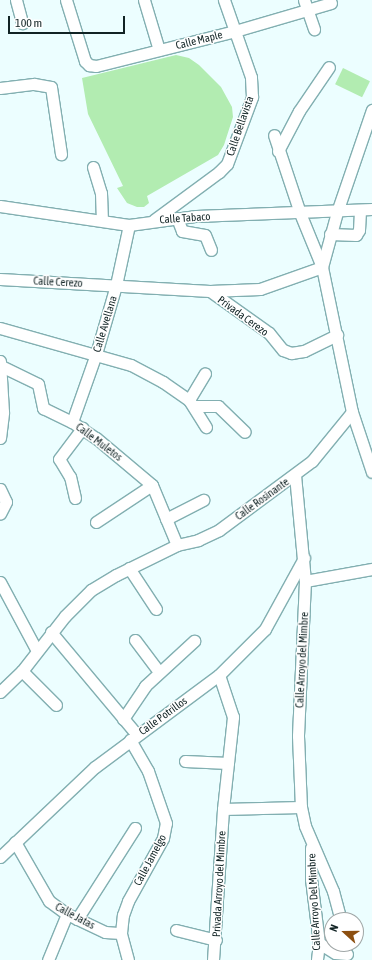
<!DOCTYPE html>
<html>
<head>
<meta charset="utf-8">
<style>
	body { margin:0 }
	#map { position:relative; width:372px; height:960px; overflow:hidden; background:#ecfeff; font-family:"Asap Condensed",sans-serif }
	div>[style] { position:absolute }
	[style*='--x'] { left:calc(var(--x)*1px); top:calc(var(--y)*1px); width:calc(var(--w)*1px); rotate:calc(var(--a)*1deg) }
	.green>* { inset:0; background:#b2ecb1; transform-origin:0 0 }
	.roads { filter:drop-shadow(1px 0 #82afb1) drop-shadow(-1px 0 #82afb1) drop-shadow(0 1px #82afb1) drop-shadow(0 -1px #82afb1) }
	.minor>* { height:11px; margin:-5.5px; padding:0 5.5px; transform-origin:5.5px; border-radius:5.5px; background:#fff }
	span { translate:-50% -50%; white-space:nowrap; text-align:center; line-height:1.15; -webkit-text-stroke:3px #fff; paint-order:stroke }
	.street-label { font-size:11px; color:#112324 }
	.north { position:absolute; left:324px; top:912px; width:40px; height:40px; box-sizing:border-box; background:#fff; border:1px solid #a0a7a7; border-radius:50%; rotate:291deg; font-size:11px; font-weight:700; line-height:16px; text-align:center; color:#112324 }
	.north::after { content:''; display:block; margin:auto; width:14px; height:18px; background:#8c4f10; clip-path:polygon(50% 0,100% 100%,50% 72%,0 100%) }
	.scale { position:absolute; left:8px; top:16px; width:117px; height:18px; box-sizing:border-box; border:2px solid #112324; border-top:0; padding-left:5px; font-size:12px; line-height:14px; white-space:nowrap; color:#112324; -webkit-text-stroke:3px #fff; paint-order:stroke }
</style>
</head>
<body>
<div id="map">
	<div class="green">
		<i style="clip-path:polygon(176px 55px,189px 58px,199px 65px,221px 87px,232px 107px,233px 117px,224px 145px,218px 155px,147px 196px,149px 203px,144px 207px,137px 207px,127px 203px,117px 188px,123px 186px,88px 114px,82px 78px)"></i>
		<i style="left:343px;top:68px;width:30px;height:18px;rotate:26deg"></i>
	</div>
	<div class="roads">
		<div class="minor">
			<i style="--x:16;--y:0;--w:24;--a:75"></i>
			<i style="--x:66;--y:0;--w:64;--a:72.7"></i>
			<i style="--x:85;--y:61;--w:6;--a:45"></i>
			<i style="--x:89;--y:65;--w:7;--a:8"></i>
			<i style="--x:96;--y:66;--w:143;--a:-14.1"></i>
			<i style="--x:235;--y:31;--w:100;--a:-16.3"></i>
			<i style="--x:144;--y:0;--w:52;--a:73.3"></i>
			<i style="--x:304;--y:0;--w:31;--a:71"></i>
			<i style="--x:0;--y:88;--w:34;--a:-7"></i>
			<i style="--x:34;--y:84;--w:17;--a:10"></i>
			<i style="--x:51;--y:87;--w:68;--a:81.5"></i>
			<i style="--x:278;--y:151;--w:45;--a:-62.3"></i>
			<i style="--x:299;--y:111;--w:53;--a:-55.7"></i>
			<i style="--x:93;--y:167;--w:27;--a:73"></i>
			<i style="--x:101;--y:193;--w:27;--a:88"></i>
			<i style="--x:0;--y:206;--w:130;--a:8.4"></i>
			<i style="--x:129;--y:225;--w:68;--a:-7.7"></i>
			<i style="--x:196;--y:216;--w:176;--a:-2.3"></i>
			<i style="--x:177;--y:218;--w:14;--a:69"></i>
			<i style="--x:182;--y:231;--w:23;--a:10"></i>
			<i style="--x:205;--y:235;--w:16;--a:68"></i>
			<i style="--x:154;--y:220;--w:81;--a:-36.4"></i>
			<i style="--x:219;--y:172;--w:11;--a:-45"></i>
			<i style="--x:227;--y:164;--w:72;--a:-69.5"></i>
			<i style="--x:252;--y:97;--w:20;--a:-93"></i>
			<i style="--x:251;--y:77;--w:82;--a:-109.3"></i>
			<i style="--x:330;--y:234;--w:26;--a:2"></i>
			<i style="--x:356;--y:235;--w:6;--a:-59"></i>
			<i style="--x:359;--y:230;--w:20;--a:-87"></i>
			<i style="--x:0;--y:279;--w:210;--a:3.3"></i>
			<i style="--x:210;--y:291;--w:72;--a:35.4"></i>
			<i style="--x:269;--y:333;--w:22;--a:51"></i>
			<i style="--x:283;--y:350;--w:9;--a:21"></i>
			<i style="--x:291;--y:353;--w:13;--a:-9"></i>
			<i style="--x:304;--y:351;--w:37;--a:-26"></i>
			<i style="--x:210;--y:291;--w:50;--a:-2.3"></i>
			<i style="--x:260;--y:289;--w:66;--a:-19.5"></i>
			<i style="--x:322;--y:267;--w:58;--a:-112.2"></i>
			<i style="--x:300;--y:213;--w:82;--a:-108.4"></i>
			<i style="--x:0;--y:328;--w:136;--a:15.8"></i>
			<i style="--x:131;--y:365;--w:36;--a:28"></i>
			<i style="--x:163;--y:382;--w:32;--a:35"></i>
			<i style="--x:189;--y:400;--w:32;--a:58"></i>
			<i style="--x:1;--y:366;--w:41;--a:25.9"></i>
			<i style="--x:38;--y:384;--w:25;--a:78"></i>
			<i style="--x:43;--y:408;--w:32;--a:26"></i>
			<i style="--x:72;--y:422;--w:29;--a:34"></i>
			<i style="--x:96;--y:438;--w:73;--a:40"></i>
			<i style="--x:152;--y:485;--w:65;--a:67.4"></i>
			<i style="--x:189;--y:400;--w:31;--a:-59"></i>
			<i style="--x:194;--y:406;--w:24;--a:0"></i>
			<i style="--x:218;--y:406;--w:37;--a:44"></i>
			<i style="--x:352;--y:412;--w:63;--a:71.6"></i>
			<i style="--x:72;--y:422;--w:72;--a:-70.6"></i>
			<i style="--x:96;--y:354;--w:72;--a:-73.8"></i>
			<i style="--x:116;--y:285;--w:61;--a:-77.8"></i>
			<i style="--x:0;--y:438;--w:26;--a:-83"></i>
			<i style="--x:3;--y:412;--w:51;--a:-93.4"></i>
			<i style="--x:295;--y:475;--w:106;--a:84.6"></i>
			<i style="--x:305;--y:581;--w:155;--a:92.6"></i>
			<i style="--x:298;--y:736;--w:71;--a:87.6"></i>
			<i style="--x:301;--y:807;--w:19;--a:78"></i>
			<i style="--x:305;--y:826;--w:71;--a:66.7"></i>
			<i style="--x:333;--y:891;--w:30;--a:75"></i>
			<i style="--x:0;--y:489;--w:14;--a:65"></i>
			<i style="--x:6;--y:502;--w:13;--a:117"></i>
			<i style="--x:75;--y:498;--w:22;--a:-103"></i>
			<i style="--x:70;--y:477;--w:21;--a:-121"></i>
			<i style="--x:59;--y:459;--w:39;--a:-53"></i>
			<i style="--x:166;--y:519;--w:42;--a:-27.2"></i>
			<i style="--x:96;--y:522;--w:67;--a:-33.5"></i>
			<i style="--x:129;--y:568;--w:49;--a:56.6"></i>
			<i style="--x:305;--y:581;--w:68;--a:-10.2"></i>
			<i style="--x:0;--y:582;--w:78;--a:61.8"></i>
			<i style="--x:51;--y:632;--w:134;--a:50.1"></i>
			<i style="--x:135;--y:640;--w:40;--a:53"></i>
			<i style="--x:22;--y:671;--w:48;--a:45"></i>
			<i style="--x:0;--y:692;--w:30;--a:-44"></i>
			<i style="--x:22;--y:671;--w:70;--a:-52"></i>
			<i style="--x:65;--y:616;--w:37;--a:-45"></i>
			<i style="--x:91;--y:590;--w:29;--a:-31"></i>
			<i style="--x:116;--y:575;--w:68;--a:-26.2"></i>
			<i style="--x:177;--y:545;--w:22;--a:-13"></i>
			<i style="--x:198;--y:540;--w:23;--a:-25"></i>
			<i style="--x:219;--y:530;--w:116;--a:-36.6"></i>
			<i style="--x:312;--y:461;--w:63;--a:-50.8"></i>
			<i style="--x:352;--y:412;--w:148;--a:-101.7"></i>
			<i style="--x:322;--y:267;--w:57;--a:-74.7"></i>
			<i style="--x:337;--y:212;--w:108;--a:-71.1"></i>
			<i style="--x:123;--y:719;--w:40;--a:-56"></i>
			<i style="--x:145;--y:686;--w:67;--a:-42.6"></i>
			<i style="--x:185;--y:761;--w:43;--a:2.7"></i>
			<i style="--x:223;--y:809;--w:78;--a:-1.5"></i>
			<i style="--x:15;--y:842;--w:68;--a:60"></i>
			<i style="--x:49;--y:901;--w:22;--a:36"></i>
			<i style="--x:67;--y:914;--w:42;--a:25.3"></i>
			<i style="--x:105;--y:932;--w:16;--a:4"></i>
			<i style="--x:311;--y:848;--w:31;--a:90"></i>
			<i style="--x:311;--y:879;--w:64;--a:82.9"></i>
			<i style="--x:319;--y:943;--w:17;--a:97"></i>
			<i style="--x:0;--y:857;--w:131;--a:-43.5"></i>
			<i style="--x:95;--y:767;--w:154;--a:-36.6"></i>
			<i style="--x:219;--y:675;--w:65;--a:-45"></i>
			<i style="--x:265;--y:629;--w:81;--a:-61.2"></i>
			<i style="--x:77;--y:919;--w:108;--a:-57.5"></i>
			<i style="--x:176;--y:930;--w:41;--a:14"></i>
			<i style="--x:319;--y:943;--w:19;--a:32"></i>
			<i style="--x:335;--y:953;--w:12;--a:5"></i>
			<i style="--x:48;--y:960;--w:50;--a:-67.6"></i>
			<i style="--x:128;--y:960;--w:28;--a:-105"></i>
			<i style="--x:121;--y:933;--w:18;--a:-84"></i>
			<i style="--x:123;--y:915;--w:15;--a:-70"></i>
			<i style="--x:128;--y:901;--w:72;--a:-60.9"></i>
			<i style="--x:163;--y:838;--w:15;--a:-79"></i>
			<i style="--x:166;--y:823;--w:55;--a:-109.1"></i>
			<i style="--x:148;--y:771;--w:36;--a:-120"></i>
			<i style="--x:213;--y:960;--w:151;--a:-86.2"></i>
			<i style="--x:223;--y:809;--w:93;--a:-83.8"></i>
			<i style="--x:233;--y:717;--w:44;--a:-108.4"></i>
		</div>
	</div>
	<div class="street-label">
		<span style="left:199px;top:40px;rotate:-14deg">Calle Maple</span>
		<span style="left:240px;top:126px;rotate:-71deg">Calle Bellavista</span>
		<span style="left:185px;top:218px;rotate:-4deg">Calle Tabaco</span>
		<span style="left:58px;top:282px;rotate:3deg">Calle Cerezo</span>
		<span style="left:243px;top:316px;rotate:36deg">Privada Cerezo</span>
		<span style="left:105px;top:324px;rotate:-73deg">Calle Avellana</span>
		<span style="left:99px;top:442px;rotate:37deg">Calle Muletos</span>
		<span style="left:262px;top:499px;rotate:-36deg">Calle Rosinante</span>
		<span style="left:302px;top:660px;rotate:-87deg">Calle Arroyo del Mimbre</span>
		<span style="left:163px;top:716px;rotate:-36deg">Calle Potrillos</span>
		<span style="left:150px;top:860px;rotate:-62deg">Calle Jamelgo</span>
		<span style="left:219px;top:884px;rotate:-87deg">Privada Arroyo del Mimbre</span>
		<span style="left:314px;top:902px;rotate:-93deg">Calle Arroyo Del Mimbre</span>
		<span style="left:75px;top:916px;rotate:28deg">Calle Jatas</span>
	</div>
	<div class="north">N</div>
	<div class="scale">100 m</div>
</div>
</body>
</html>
